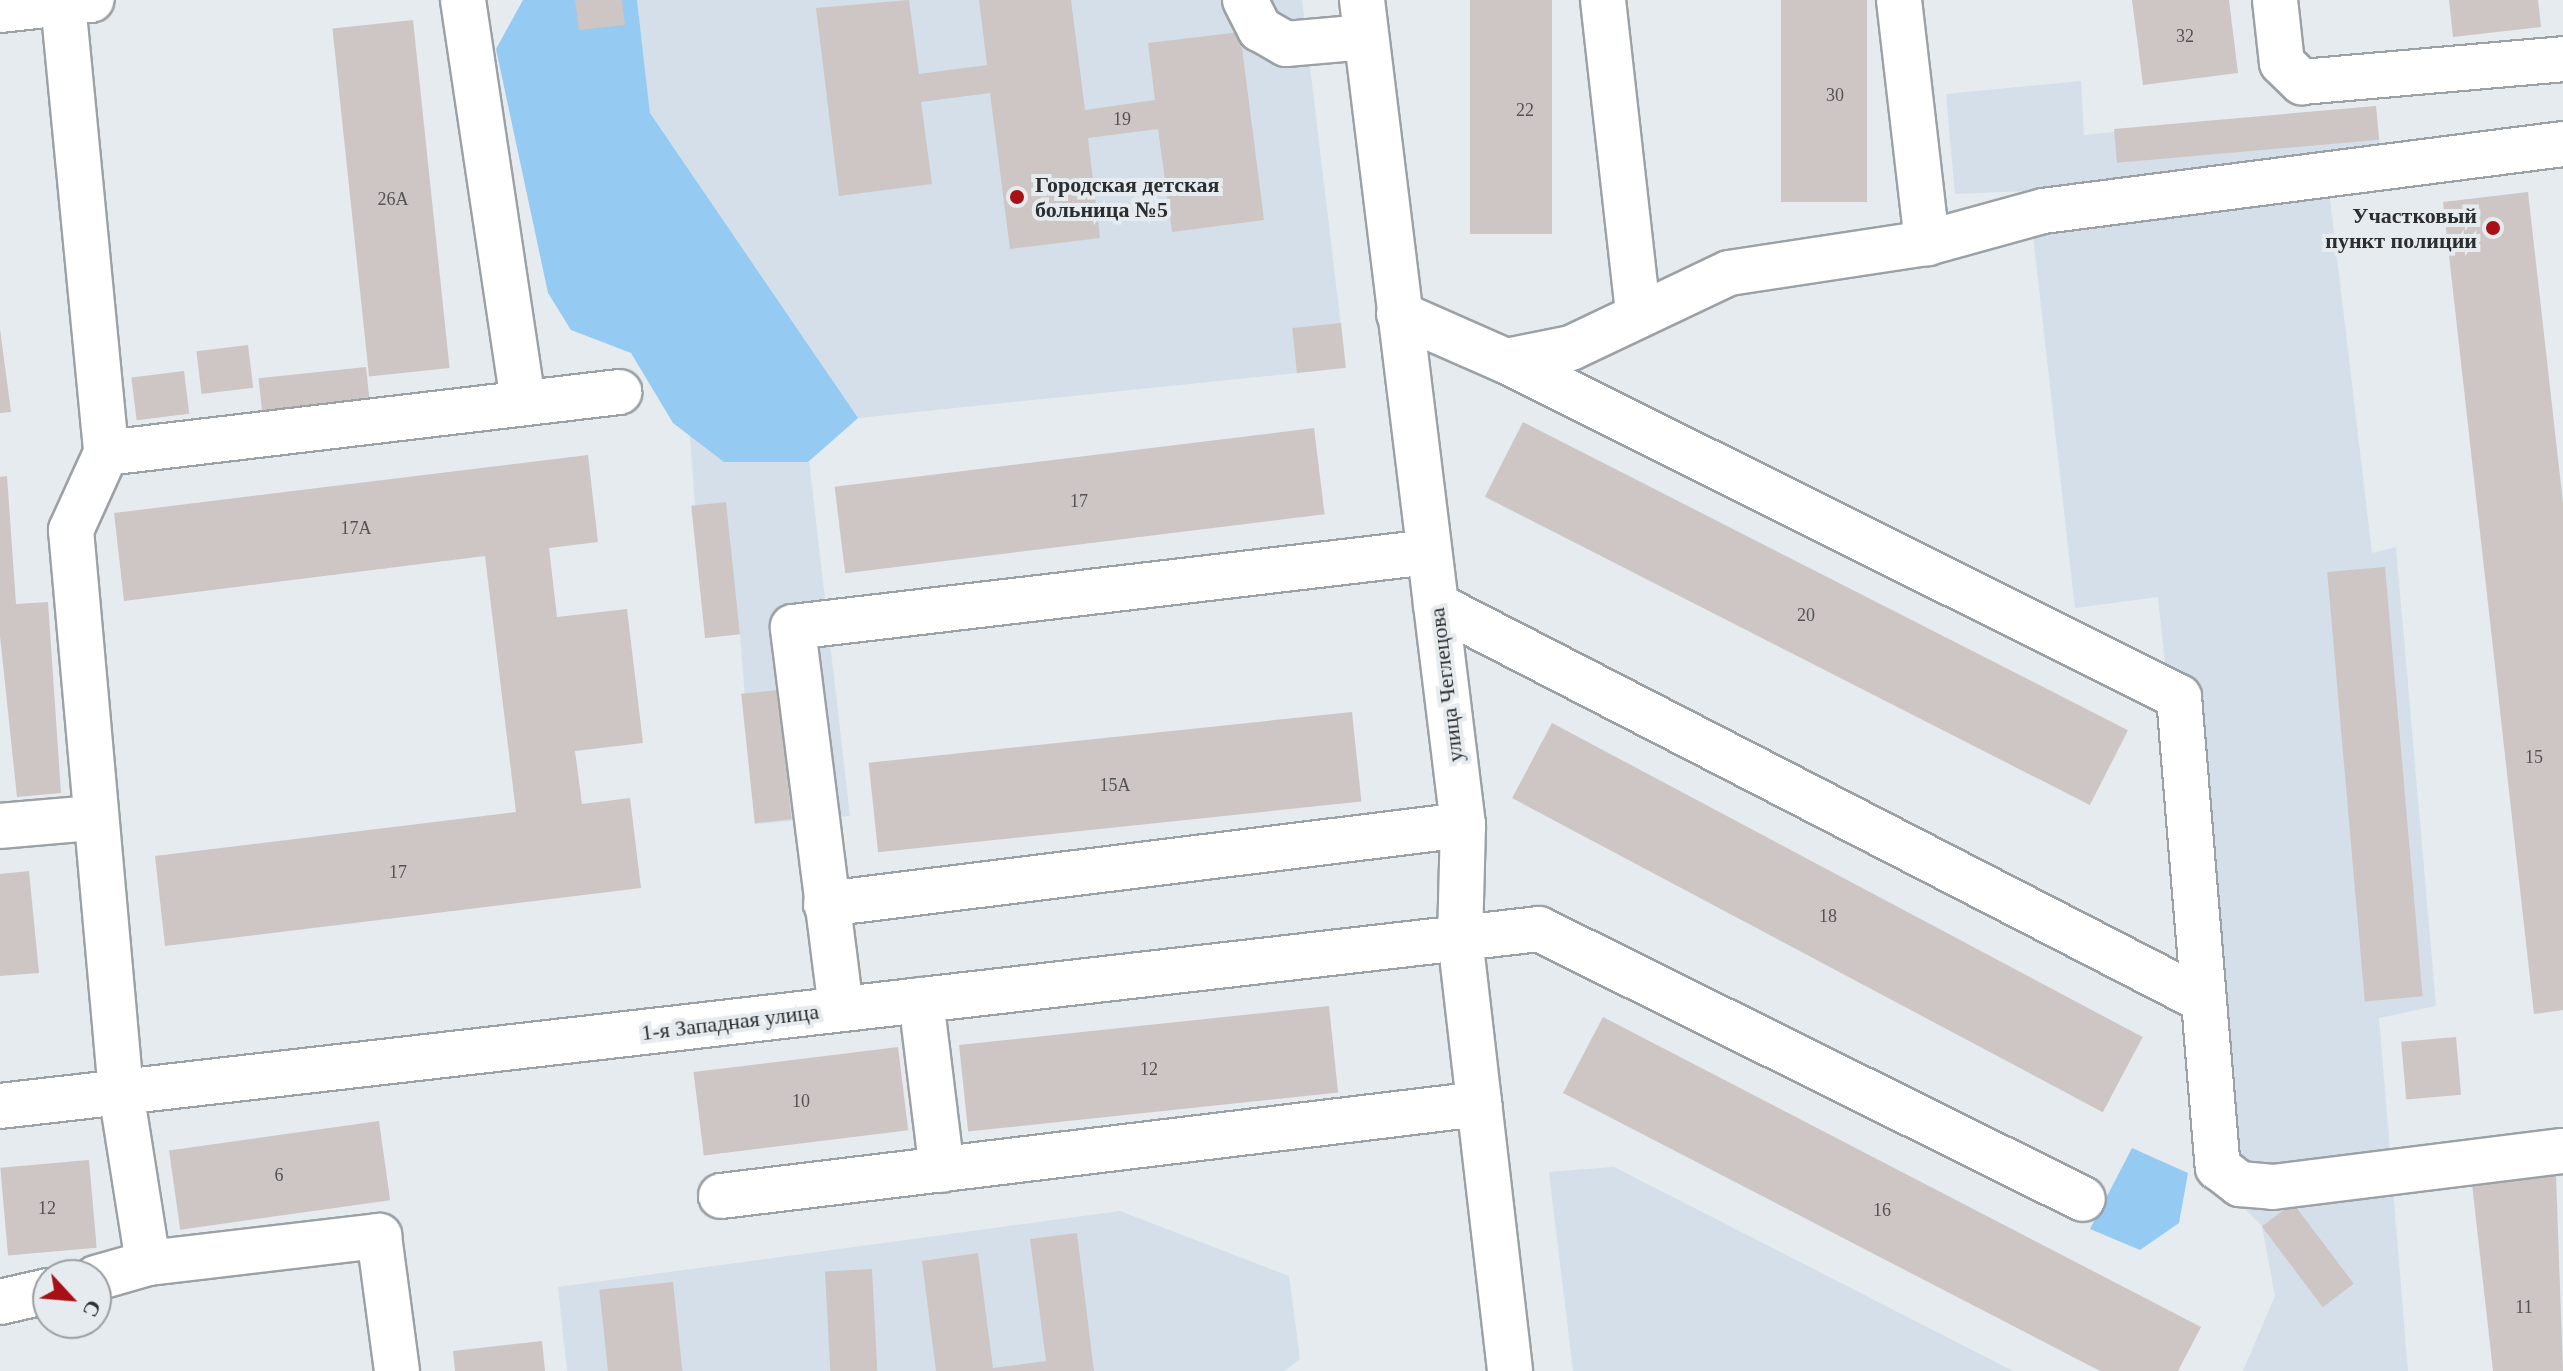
<!DOCTYPE html>
<html>
<head>
<meta charset="utf-8">
<style>
	body { margin:0 }
	#map { position:relative; width:2563px; height:1371px; overflow:hidden; background:#e5ebef; font-family:"Times New Roman",serif }
	div>[style] { position:absolute }
	[style*='--x'] { left:calc(var(--x)*1px); top:calc(var(--y)*1px); width:calc(var(--w)*1px); rotate:calc(var(--a)*1deg) }
	.built>* { inset:0; background:#d4dfe9 }
	.green>* { inset:0; background:#95cbf2 }
	.building>* { inset:0; background:#cec6c5; transform-origin:0 0 }
	.roads { filter:drop-shadow(2px 0 #9ba1a5) drop-shadow(-2px 0 #9ba1a5) drop-shadow(0 2px #9ba1a5) drop-shadow(0 -2px #9ba1a5) }
	.minor>* { height:44px; margin:-22px; padding:0 22px; transform-origin:22px; border-radius:22px; background:#fff }
	.dots>* { width:22px; height:22px; translate:-50% -50%; box-sizing:border-box; border:4px solid #e5ebef; border-radius:50% }
	span { translate:-50% -50%; white-space:nowrap; text-align:center; line-height:1.15; -webkit-text-stroke:8px #e5ebef; paint-order:stroke }
	.number-label { font-size:18px; color:#545354 }
	.number-label span { -webkit-text-stroke-width:0 }
	.poi-label { font-size:22px; color:#2b2d2f; font-weight:700 }
	.left { translate:0 -50%; text-align:left }
	.right { translate:-100% -50%; text-align:right }
	.street-label { font-size:22px; color:#2b2d2f }
	.north { position:absolute; left:32px; top:1259px; width:80px; height:80px; box-sizing:border-box; background:#e5ebef; border:2px solid #9b9fa2; border-radius:50%; rotate:116deg; font-size:22px; font-weight:700; line-height:32px; text-align:center; color:#2b2d2f }
	.north::after { content:''; display:block; margin:auto; width:28px; height:36px; background:#a71116; clip-path:polygon(50% 0,100% 100%,50% 72%,0 100%) }
</style>
</head>
<body>
<div id="map">
	<div class="built">
		<i style="clip-path:polygon(637px 0,1302px 0,1346px 368px,858px 418px,809px 461px,850px 816px,755px 824px,740px 634px,705px 638px,687px 397px,765px 282px,650px 113px)"></i>
		<i style="clip-path:polygon(2081px 81px,2084px 135px,2376px 106px,2381px 157px,2326px 165px,2372px 553px,2396px 547px,2436px 1006px,2379px 1018px,2408px 1371px,2243px 1371px,2275px 1296px,2262px 1226px,2220px 1184px,2158px 597px,2075px 608px,2028px 191px,1955px 194px,1946px 94px)"></i>
		<i style="clip-path:polygon(1614px 1167px,2013px 1371px,1573px 1371px,1549px 1172px)"></i>
		<i style="clip-path:polygon(1120px 1211px,1289px 1276px,1300px 1359px,1284px 1371px,567px 1371px,558px 1287px)"></i>
	</div>
	<div class="green">
		<i style="clip-path:polygon(523px 0,637px 0,650px 113px,858px 418px,808px 462px,724px 462px,673px 423px,631px 353px,571px 330px,548px 293px,496px 49px)"></i>
		<i style="clip-path:polygon(2132px 1148px,2188px 1173px,2179px 1223px,2140px 1250px,2090px 1229px)"></i>
	</div>
	<div class="building">
		<i style="clip-path:polygon(575px 0,622px 0,625px 25px,579px 30px)"></i>
		<i style="clip-path:polygon(909px 0,919px 74px,987px 65px,979px 0,1071px 0,1085px 110px,1155px 100px,1148px 43px,1240px 32px,1264px 220px,1172px 232px,1158px 129px,1088px 138px,1100px 238px,1010px 249px,990px 93px,921px 102px,932px 184px,839px 196px,816px 8px)"></i>
		<i style="left:1470px;top:0;width:82px;height:234px"></i>
		<i style="left:1781px;top:0;width:86px;height:202px"></i>
		<i style="clip-path:polygon(2132px 0,2229px 0,2238px 73px,2143px 85px)"></i>
		<i style="clip-path:polygon(2449px 0,2538px 0,2541px 27px,2453px 37px)"></i>
		<i style="left:413px;top:20px;width:350px;height:81px;rotate:84deg"></i>
		<i style="left:2376px;top:106px;width:34px;height:263px;rotate:85deg"></i>
		<i style="clip-path:polygon(2528px 192px,2563px 503px,2563px 1010px,2534px 1014px,2443px 202px)"></i>
		<i style="left:1341px;top:323px;width:45px;height:49px;rotate:84deg"></i>
		<i style="clip-path:polygon(0 329px,11px 412px,0 413px)"></i>
		<i style="left:248px;top:345px;width:43px;height:52px;rotate:83deg"></i>
		<i style="left:366px;top:367px;width:39px;height:108px;rotate:84deg"></i>
		<i style="left:184px;top:371px;width:43px;height:53px;rotate:83deg"></i>
		<i style="left:1523px;top:422px;width:679px;height:84px;rotate:27deg"></i>
		<i style="left:1314px;top:428px;width:87px;height:483px;rotate:83deg"></i>
		<i style="clip-path:polygon(588px 455px,598px 542px,549px 548px,557px 617px,627px 609px,643px 743px,575px 751px,582px 804px,630px 798px,641px 888px,165px 946px,155px 856px,516px 812px,485px 556px,124px 601px,114px 513px)"></i>
		<i style="clip-path:polygon(7px 476px,16px 604px,48px 602px,61px 793px,17px 797px,0 636px,0 477px)"></i>
		<i style="left:726px;top:502px;width:133px;height:35px;rotate:84deg"></i>
		<i style="left:2385px;top:567px;width:431px;height:58px;rotate:85deg"></i>
		<i style="left:778px;top:690px;width:130px;height:37px;rotate:84deg"></i>
		<i style="left:1352px;top:712px;width:90px;height:486px;rotate:84deg"></i>
		<i style="left:1552px;top:723px;width:669px;height:85px;rotate:28deg"></i>
		<i style="clip-path:polygon(29px 871px,39px 973px,0 976px,0 874px)"></i>
		<i style="left:1329px;top:1006px;width:87px;height:372px;rotate:84deg"></i>
		<i style="clip-path:polygon(1603px 1017px,2201px 1327px,2178px 1371px,2100px 1371px,1563px 1093px)"></i>
		<i style="left:2456px;top:1037px;width:58px;height:55px;rotate:85deg"></i>
		<i style="left:898px;top:1047px;width:84px;height:206px;rotate:83deg"></i>
		<i style="left:379px;top:1121px;width:80px;height:212px;rotate:82deg"></i>
		<i style="left:89px;top:1160px;width:88px;height:89px;rotate:85deg"></i>
		<i style="clip-path:polygon(2556px 1175px,2563px 1371px,2493px 1371px,2472px 1184px)"></i>
		<i style="left:2293px;top:1203px;width:101px;height:39px;rotate:53deg"></i>
		<i style="clip-path:polygon(1077px 1233px,1094px 1371px,936px 1371px,922px 1261px,978px 1253px,993px 1368px,1046px 1361px,1030px 1239px)"></i>
		<i style="left:872px;top:1269px;width:102px;height:47px;rotate:87deg"></i>
		<i style="left:673px;top:1282px;width:90px;height:74px;rotate:84deg"></i>
		<i style="clip-path:polygon(542px 1341px,545px 1371px,455px 1371px,453px 1351px)"></i>
	</div>
	<div class="roads">
		<div class="minor">
			<i style="--x:463;--y:0;--w:405;--a:81.5"></i>
			<i style="--x:1245;--y:0;--w:33;--a:63"></i>
			<i style="--x:1260;--y:29;--w:30;--a:30"></i>
			<i style="--x:1286;--y:44;--w:80;--a:-5"></i>
			<i style="--x:1362;--y:0;--w:831;--a:83.02"></i>
			<i style="--x:1463;--y:825;--w:113;--a:91.5"></i>
			<i style="--x:1460;--y:938;--w:436;--a:83.4"></i>
			<i style="--x:1603;--y:0;--w:315;--a:83.6"></i>
			<i style="--x:1899;--y:0;--w:245;--a:83.4"></i>
			<i style="--x:2275;--y:0;--w:63;--a:83.7"></i>
			<i style="--x:2282;--y:63;--w:28;--a:44"></i>
			<i style="--x:2302;--y:82;--w:262;--a:-5"></i>
			<i style="--x:63;--y:3;--w:452;--a:84.5"></i>
			<i style="--x:106;--y:453;--w:85;--a:114.4"></i>
			<i style="--x:71;--y:530;--w:564;--a:84.92"></i>
			<i style="--x:121;--y:1092;--w:173;--a:81"></i>
			<i style="--x:0;--y:10;--w:92;--a:-6.3"></i>
			<i style="--x:1399;--y:314;--w:117;--a:23.7"></i>
			<i style="--x:1506;--y:361;--w:66;--a:-11.3"></i>
			<i style="--x:1571;--y:348;--w:175;--a:-25.4"></i>
			<i style="--x:1729;--y:273;--w:200;--a:-8.6"></i>
			<i style="--x:1927;--y:243;--w:120;--a:-15.4"></i>
			<i style="--x:2043;--y:211;--w:524;--a:-7.34"></i>
			<i style="--x:1506;--y:361;--w:752;--a:26.53"></i>
			<i style="--x:2179;--y:697;--w:472;--a:85.3"></i>
			<i style="--x:2218;--y:1167;--w:28;--a:38"></i>
			<i style="--x:2240;--y:1184;--w:33;--a:5"></i>
			<i style="--x:2273;--y:1187;--w:292;--a:-7.1"></i>
			<i style="--x:106;--y:453;--w:517;--a:-6.78"></i>
			<i style="--x:1436;--y:605;--w:861;--a:27.25"></i>
			<i style="--x:0;--y:826;--w:92;--a:-5"></i>
			<i style="--x:826;--y:904;--w:642;--a:-7.07"></i>
			<i style="--x:921;--y:1000;--w:171;--a:83"></i>
			<i style="--x:841;--y:1009;--w:385;--a:-97.2"></i>
			<i style="--x:793;--y:627;--w:640;--a:-6.73"></i>
			<i style="--x:0;--y:1106;--w:1549;--a:-6.56"></i>
			<i style="--x:1539;--y:929;--w:607;--a:26.4"></i>
			<i style="--x:721;--y:1196;--w:764;--a:-6.92"></i>
			<i style="--x:96;--y:1278;--w:54;--a:-16.1"></i>
			<i style="--x:148;--y:1263;--w:233;--a:-6.7"></i>
			<i style="--x:379;--y:1236;--w:136;--a:82.4"></i>
			<i style="--x:0;--y:1302;--w:49;--a:-12.9"></i>
		</div>
	</div>
	<div class="dots">
		<i style="left:1017px;top:197px;background:#a71116"></i>
		<i style="left:2493px;top:228px;background:#a71116"></i>
	</div>
	<div class="number-label">
		<span style="left:2185px;top:36px">32</span>
		<span style="left:1835px;top:95px">30</span>
		<span style="left:1525px;top:110px">22</span>
		<span style="left:1122px;top:119px">19</span>
		<span style="left:393px;top:199px">26А</span>
		<span style="left:1079px;top:501px">17</span>
		<span style="left:356px;top:528px">17А</span>
		<span style="left:1806px;top:615px">20</span>
		<span style="left:2534px;top:757px">15</span>
		<span style="left:1115px;top:785px">15А</span>
		<span style="left:398px;top:872px">17</span>
		<span style="left:1828px;top:916px">18</span>
		<span style="left:1149px;top:1069px">12</span>
		<span style="left:801px;top:1101px">10</span>
		<span style="left:279px;top:1175px">6</span>
		<span style="left:47px;top:1208px">12</span>
		<span style="left:1882px;top:1210px">16</span>
		<span style="left:2524px;top:1307px">11</span>
	</div>
	<div class="poi-label">
		<span class="left" style="left:1035px;top:197px">Городская детская<br>больница №5</span>
		<span class="right" style="left:2477px;top:228px">Участковый<br>пункт полиции</span>
	</div>
	<div class="street-label">
		<span style="left:1446px;top:685px;rotate:-97deg">улица Чеглецова</span>
		<span style="left:730px;top:1022px;rotate:-7deg">1-я Западная улица</span>
	</div>
	<div class="north">С</div>
</div>
</body>
</html>
